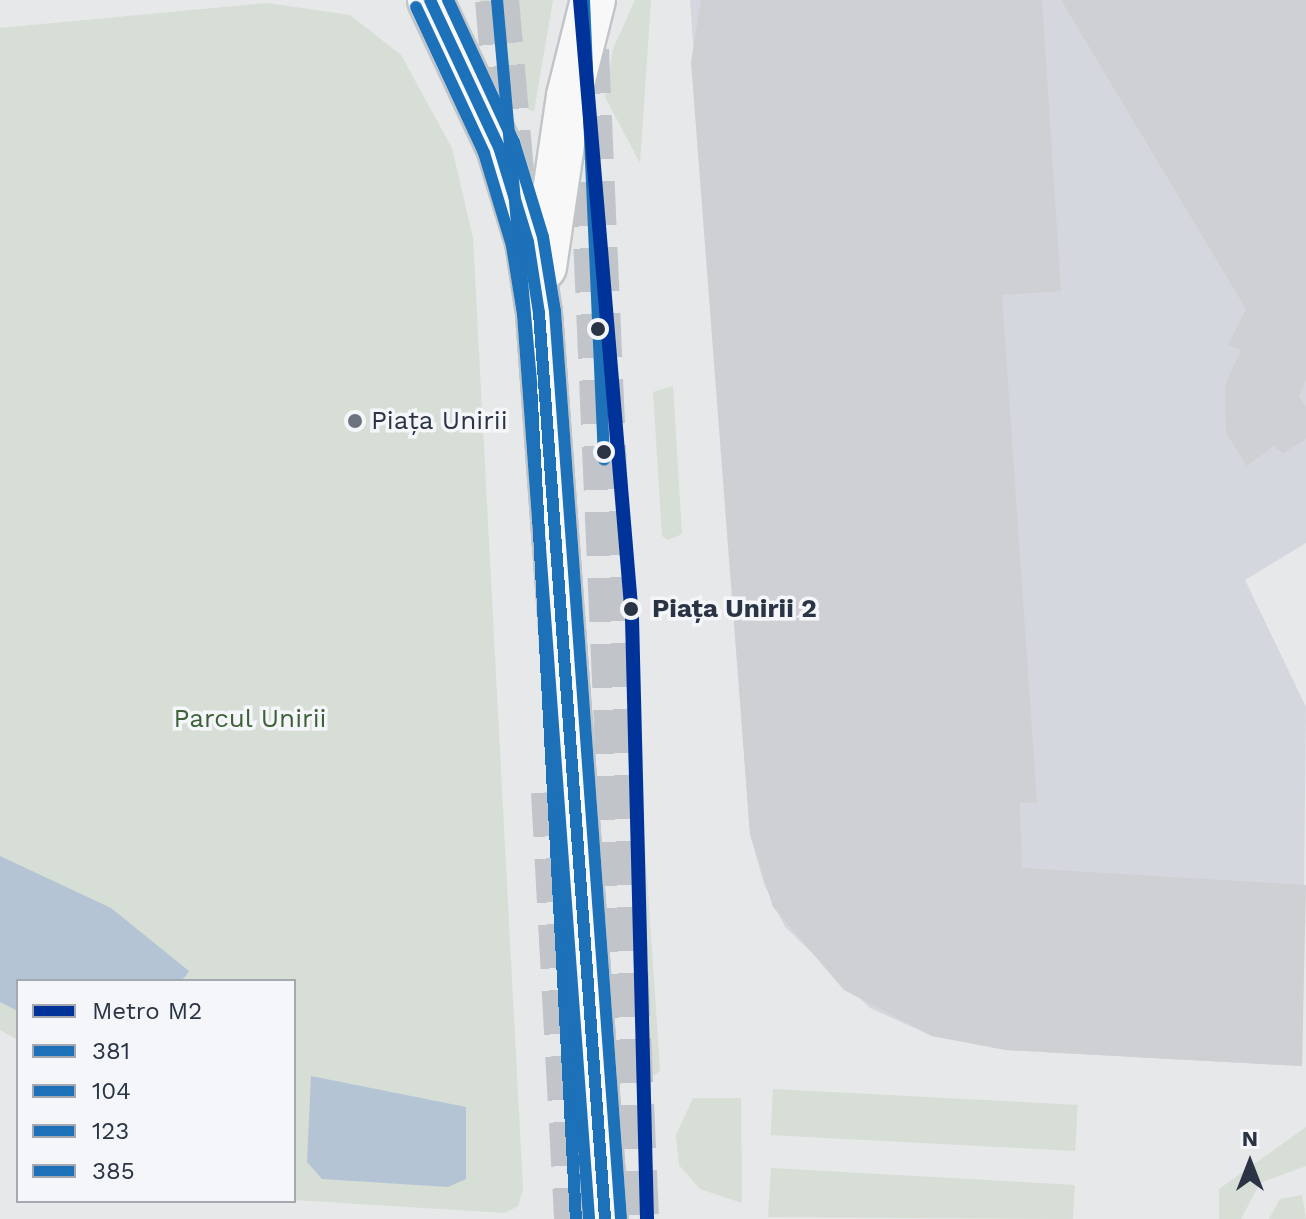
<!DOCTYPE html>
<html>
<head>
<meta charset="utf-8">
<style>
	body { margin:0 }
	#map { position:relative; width:1306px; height:1219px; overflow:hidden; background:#e6e8ea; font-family:"Work Sans",sans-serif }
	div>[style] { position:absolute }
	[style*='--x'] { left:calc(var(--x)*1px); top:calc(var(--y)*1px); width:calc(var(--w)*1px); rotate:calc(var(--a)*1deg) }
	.built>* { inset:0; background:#d4d7dd }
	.green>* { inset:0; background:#d6ded6; transform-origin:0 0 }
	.water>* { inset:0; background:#b4c4d5 }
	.building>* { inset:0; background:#ced0d3 }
	.primary-tunnel>* { height:44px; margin-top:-22px; transform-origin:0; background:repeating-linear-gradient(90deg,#c1c4c9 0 44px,transparent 0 66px) }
	.roads { filter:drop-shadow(2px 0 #c2c5c8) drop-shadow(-2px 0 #c2c5c8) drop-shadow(0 2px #c2c5c8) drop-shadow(0 -2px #c2c5c8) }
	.primary>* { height:44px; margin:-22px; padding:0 22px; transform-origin:22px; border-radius:22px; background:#f8f8f8 }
	.bus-1>* { height:12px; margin:-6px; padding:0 6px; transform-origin:6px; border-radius:6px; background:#1d71b8 }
	.bus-2>* { height:12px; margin:-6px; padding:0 6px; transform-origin:6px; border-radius:6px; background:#1d71b8 }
	.bus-3>* { height:12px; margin:-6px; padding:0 6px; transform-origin:6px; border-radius:6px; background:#1d71b8 }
	.bus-4>* { height:12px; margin:-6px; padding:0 6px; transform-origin:6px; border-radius:6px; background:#1d71b8 }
	.metro-1>* { height:14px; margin:-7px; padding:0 7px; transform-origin:7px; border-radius:7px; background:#039 }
	.dots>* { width:22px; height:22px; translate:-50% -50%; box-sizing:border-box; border:4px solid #f4f6f9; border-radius:50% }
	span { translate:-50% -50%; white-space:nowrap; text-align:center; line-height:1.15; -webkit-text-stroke:7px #f4f6f9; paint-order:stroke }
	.poi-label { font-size:26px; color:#2b3445 }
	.left { translate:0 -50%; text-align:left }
	.stop-label { font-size:26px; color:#2b3445; font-weight:700 }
	.park-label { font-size:26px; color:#3f6138 }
	.legend { position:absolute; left:16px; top:979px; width:280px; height:224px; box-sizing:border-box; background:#f4f6f9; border:2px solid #a4a8b1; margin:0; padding:10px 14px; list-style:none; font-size:24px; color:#2b3445 }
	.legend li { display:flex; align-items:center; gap:16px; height:40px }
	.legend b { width:40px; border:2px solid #a4a8b1 }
	.north { position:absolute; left:1210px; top:1123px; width:80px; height:80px; -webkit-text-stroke:6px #f4f6f9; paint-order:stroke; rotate:0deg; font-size:22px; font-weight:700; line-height:32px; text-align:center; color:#2b3445 }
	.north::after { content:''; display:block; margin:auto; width:28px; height:36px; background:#2b3445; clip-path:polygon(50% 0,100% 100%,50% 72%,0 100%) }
</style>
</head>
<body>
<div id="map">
	<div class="built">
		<i style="clip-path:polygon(690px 0,1306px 0,1306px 543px,1245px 580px,1306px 707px,1302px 1066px,1006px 1050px,932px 1036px,870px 1008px,785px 927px,764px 884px,750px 834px)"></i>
	</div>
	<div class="green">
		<i style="clip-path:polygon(479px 0,553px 0,534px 111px,529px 110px)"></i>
		<i style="clip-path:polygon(635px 0,651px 0,640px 163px,605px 97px,613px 49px)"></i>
		<i style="clip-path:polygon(267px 3px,350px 15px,401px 55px,452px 148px,473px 238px,523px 1189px,518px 1206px,505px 1213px,294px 1200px,294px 981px,18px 981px,18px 1040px,0 1030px,0 28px)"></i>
		<i style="clip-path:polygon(600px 180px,615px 353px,605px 353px,598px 245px)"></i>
		<i style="clip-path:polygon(673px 386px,682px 534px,668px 540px,662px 536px,653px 392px)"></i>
		<i style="clip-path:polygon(626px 726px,637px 726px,660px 1070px,655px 1076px,650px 1070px)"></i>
		<i style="left:773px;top:1089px;width:305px;height:46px;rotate:3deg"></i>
		<i style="clip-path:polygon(693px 1098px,741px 1098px,742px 1203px,700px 1189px,679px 1165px,676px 1135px)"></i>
		<i style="clip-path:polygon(1306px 1127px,1306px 1166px,1260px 1183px,1241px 1219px,1219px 1219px,1219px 1189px)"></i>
		<i style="clip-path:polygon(771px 1168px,1075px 1185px,1073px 1219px,768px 1217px)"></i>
		<i style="clip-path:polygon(1302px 1195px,1306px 1219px,1269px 1219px,1280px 1199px)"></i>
	</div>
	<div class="water">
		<i style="clip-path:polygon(0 856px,111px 908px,189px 971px,186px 976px,180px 981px,18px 981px,18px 1011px,0 1002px)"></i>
		<i style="clip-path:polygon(311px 1076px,466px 1107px,466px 1179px,448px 1187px,322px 1179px,307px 1162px)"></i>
	</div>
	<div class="building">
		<i style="clip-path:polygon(701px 0,1042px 0,1061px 291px,1002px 295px,1037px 803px,1020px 803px,1022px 868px,1306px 885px,1302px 1066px,1006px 1050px,932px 1036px,844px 990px,773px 907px,750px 834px,691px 62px)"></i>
		<i style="clip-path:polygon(1061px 0,1306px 0,1306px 380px,1299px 396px,1306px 406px,1306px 439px,1283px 453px,1274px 446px,1247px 466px,1226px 433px,1225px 385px,1241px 350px,1228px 345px,1246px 309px)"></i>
	</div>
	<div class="primary-tunnel">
		<i style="--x:497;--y:0;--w:174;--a:85"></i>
		<i style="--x:587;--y:50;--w:1170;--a:87.55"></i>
		<i style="--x:553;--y:792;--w:428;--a:86.9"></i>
	</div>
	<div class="roads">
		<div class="primary">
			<i style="--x:430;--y:0;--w:162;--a:64.9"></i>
			<i style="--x:499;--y:147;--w:99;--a:73"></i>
			<i style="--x:528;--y:242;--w:72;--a:81.2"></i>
			<i style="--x:539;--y:313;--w:908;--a:85.83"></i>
			<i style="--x:544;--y:267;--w:173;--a:-81.7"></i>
			<i style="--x:569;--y:96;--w:99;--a:-76"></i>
		</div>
	</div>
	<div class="bus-1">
		<i style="--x:497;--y:0;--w:386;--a:84.9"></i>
		<i style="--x:531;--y:384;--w:836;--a:86.92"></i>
		<i style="--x:584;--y:0;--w:460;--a:87.5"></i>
	</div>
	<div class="bus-2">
		<i style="--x:430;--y:0;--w:162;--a:64.9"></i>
		<i style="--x:499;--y:147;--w:99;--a:73"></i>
		<i style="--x:528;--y:242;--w:72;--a:81.2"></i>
		<i style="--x:539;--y:313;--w:908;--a:85.83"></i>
	</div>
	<div class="bus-3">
		<i style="--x:416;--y:7;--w:161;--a:65"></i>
		<i style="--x:484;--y:153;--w:97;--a:73.2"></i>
		<i style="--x:512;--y:246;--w:70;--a:80.9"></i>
		<i style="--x:523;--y:315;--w:906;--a:85.82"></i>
	</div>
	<div class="bus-4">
		<i style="--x:448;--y:0;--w:157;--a:65.1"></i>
		<i style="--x:514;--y:142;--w:99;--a:73"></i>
		<i style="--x:543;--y:237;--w:75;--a:80.8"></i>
		<i style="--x:555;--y:311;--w:909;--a:85.84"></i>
	</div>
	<div class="metro-1">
		<i style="--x:580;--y:0;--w:620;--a:85.19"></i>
		<i style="--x:632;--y:618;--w:601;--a:88.57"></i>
	</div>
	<div class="dots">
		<i style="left:598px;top:329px;background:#2b3445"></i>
		<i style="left:355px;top:421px;background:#6c737f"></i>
		<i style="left:604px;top:452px;background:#2b3445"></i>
		<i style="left:631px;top:609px;background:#2b3445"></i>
	</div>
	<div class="poi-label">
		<span class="left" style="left:371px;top:421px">Piața Unirii</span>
	</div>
	<div class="stop-label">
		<span class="left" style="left:652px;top:609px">Piața Unirii 2</span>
	</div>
	<div class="park-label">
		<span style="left:250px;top:719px">Parcul Unirii</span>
	</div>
	<ul class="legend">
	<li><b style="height:10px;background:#039"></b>Metro M2</li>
	<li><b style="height:10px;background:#1d71b8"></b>381</li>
	<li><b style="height:10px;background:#1d71b8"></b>104</li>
	<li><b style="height:10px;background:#1d71b8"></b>123</li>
	<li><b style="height:10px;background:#1d71b8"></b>385</li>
	</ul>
	<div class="north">N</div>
</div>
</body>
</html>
